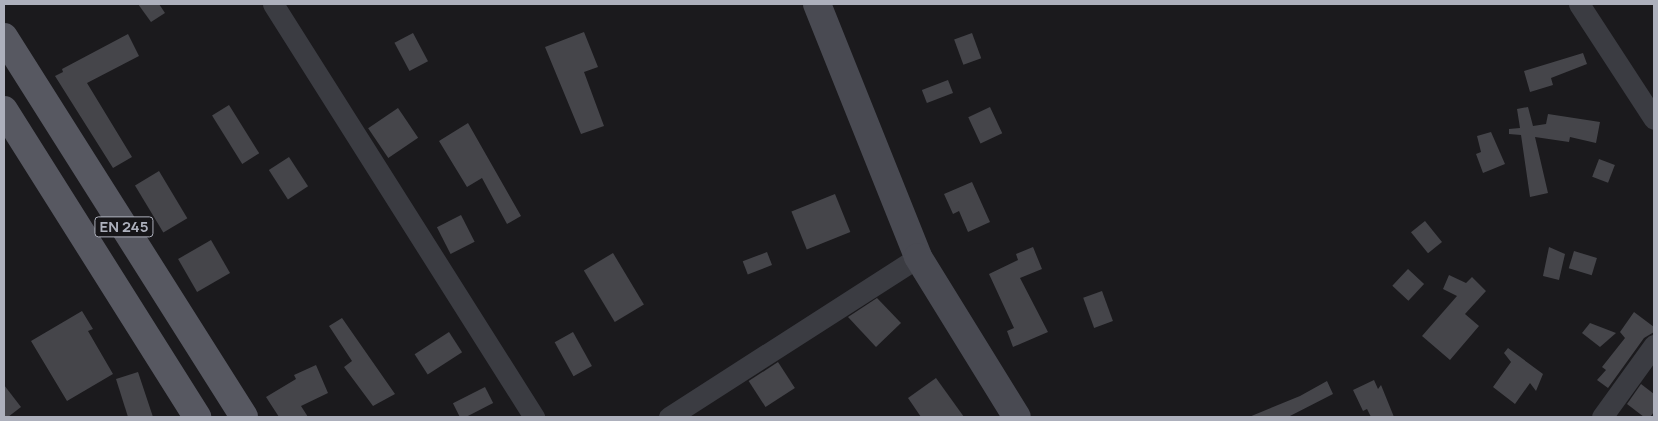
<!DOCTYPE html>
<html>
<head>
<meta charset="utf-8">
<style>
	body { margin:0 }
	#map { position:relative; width:1658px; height:421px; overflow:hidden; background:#1b1a1d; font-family:Manrope,sans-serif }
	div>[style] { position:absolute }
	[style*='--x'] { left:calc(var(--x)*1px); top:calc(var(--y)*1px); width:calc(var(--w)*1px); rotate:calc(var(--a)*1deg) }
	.building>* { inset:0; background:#45454a; transform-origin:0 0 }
	.minor>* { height:21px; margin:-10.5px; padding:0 10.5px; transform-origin:10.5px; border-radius:10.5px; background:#3b3c42 }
	.secondary>* { height:28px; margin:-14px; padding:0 14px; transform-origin:14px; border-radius:14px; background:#494a52 }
	.primary>* { height:28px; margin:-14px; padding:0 14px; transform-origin:14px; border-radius:14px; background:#575861 }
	span { translate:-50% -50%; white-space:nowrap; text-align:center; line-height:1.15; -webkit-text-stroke:4.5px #161518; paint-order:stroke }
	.shield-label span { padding:1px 4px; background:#161518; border:1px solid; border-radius:4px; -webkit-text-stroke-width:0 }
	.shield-label { font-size:15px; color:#adb0bc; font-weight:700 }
	.frame { position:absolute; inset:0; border:5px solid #adb0bc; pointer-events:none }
</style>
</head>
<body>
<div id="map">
	<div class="building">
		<i style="clip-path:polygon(138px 4px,159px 4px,165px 13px,151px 22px)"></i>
		<i style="clip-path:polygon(584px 32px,598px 67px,584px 72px,604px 126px,581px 134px,545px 47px)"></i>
		<i style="left:413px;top:33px;width:32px;height:21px;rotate:62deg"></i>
		<i style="left:972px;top:33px;width:27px;height:19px;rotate:70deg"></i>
		<i style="clip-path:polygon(128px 34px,139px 56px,87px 83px,132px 157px,113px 168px,55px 76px,63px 72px,62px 69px)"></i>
		<i style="clip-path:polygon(1583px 53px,1587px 64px,1551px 78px,1553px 85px,1530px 92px,1524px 71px)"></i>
		<i style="left:948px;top:80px;width:14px;height:28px;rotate:69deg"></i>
		<i style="left:229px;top:105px;width:57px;height:20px;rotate:58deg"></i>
		<i style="left:990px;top:107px;width:29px;height:24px;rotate:65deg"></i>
		<i style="clip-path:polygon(1528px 107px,1533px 126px,1546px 124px,1548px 114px,1600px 122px,1596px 143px,1570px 137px,1569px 142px,1535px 137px,1548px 193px,1530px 197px,1521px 135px,1509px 134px,1509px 129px,1520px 128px,1517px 109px)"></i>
		<i style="left:398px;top:108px;width:36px;height:36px;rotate:56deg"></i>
		<i style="clip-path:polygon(468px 123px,521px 216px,507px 224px,482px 178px,467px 187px,439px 141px)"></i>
		<i style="clip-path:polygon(1491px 132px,1505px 164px,1483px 173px,1476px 154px,1481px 152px,1477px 136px)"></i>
		<i style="left:289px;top:157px;width:35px;height:24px;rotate:57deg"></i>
		<i style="left:1599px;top:159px;width:17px;height:19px;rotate:21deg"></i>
		<i style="left:159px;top:171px;width:55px;height:28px;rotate:59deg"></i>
		<i style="clip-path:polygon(972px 182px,990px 222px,968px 232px,959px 211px,953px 214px,944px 194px)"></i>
		<i style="left:835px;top:194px;width:41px;height:47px;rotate:68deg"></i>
		<i style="left:461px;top:215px;width:30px;height:27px;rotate:63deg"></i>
		<i style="left:1425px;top:221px;width:27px;height:18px;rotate:51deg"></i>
		<i style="left:211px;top:240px;width:38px;height:38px;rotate:60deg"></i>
		<i style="clip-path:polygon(1033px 247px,1042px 269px,1020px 278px,1048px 332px,1013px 347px,1007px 331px,1014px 328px,989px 274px,1018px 260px,1016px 254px)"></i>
		<i style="clip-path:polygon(1549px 247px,1565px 254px,1559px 280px,1543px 276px)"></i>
		<i style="left:1574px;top:251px;width:24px;height:18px;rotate:17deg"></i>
		<i style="left:767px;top:252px;width:14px;height:26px;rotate:69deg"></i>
		<i style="left:613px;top:253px;width:60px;height:34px;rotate:59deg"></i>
		<i style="left:1408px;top:269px;width:22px;height:23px;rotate:43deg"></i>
		<i style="clip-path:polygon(1449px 275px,1466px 283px,1472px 277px,1486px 291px,1465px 314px,1479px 326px,1450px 360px,1422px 336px,1457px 296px,1443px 289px)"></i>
		<i style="left:1102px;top:291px;width:32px;height:20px;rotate:70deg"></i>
		<i style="clip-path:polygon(877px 298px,901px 323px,876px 347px,848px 317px)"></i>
		<i style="clip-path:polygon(82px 311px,93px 329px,88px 331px,113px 374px,67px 401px,31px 341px)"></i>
		<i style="clip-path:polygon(1634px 312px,1654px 327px,1654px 332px,1644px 338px,1608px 388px,1597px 380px,1606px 370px,1602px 367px,1625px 338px,1620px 332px)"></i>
		<i style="clip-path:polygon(342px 318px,395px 394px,373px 406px,344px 367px,352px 361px,329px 326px)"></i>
		<i style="clip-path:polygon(1590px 323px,1616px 333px,1600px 347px,1582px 333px)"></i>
		<i style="left:449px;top:332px;width:24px;height:41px;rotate:57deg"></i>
		<i style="left:573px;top:332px;width:39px;height:21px;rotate:61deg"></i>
		<i style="clip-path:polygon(1508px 348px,1543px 374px,1536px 391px,1530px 383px,1515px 404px,1493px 387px,1511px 362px,1504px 353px)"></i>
		<i style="left:778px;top:362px;width:31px;height:35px;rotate:57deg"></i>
		<i style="clip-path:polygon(316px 365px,328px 393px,301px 406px,308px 417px,279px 417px,266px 397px,296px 379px,294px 375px)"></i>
		<i style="clip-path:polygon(138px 372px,153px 417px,128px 417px,116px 379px)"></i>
		<i style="clip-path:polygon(936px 378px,964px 417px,921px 417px,908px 398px)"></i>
		<i style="clip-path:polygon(1374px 380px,1378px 389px,1381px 385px,1394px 417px,1371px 417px,1367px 409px,1363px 411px,1353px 390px)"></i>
		<i style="clip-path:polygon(1327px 381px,1333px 394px,1288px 417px,1249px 417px,1300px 396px)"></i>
		<i style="clip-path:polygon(1641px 384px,1654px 394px,1654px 412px,1650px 417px,1644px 417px,1627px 404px)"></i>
		<i style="clip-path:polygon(4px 385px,21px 407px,8px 417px,4px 417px)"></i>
		<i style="left:485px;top:387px;width:18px;height:36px;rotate:63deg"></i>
	</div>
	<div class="minor">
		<i style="--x:273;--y:4;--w:489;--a:57.7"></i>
		<i style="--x:1579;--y:4;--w:137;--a:56.9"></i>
		<i style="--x:669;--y:417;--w:296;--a:-32.7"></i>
		<i style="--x:1602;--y:417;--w:89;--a:-54.2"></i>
	</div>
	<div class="secondary">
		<i style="--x:817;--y:4;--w:272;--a:68.2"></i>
		<i style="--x:918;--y:257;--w:188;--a:58.3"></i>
	</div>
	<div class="primary">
		<i style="--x:4;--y:37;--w:449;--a:57.7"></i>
		<i style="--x:4;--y:110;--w:363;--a:57.8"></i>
	</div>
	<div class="shield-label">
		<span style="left:124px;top:227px">EN 245</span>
	</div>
	<div class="frame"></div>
</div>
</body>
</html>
